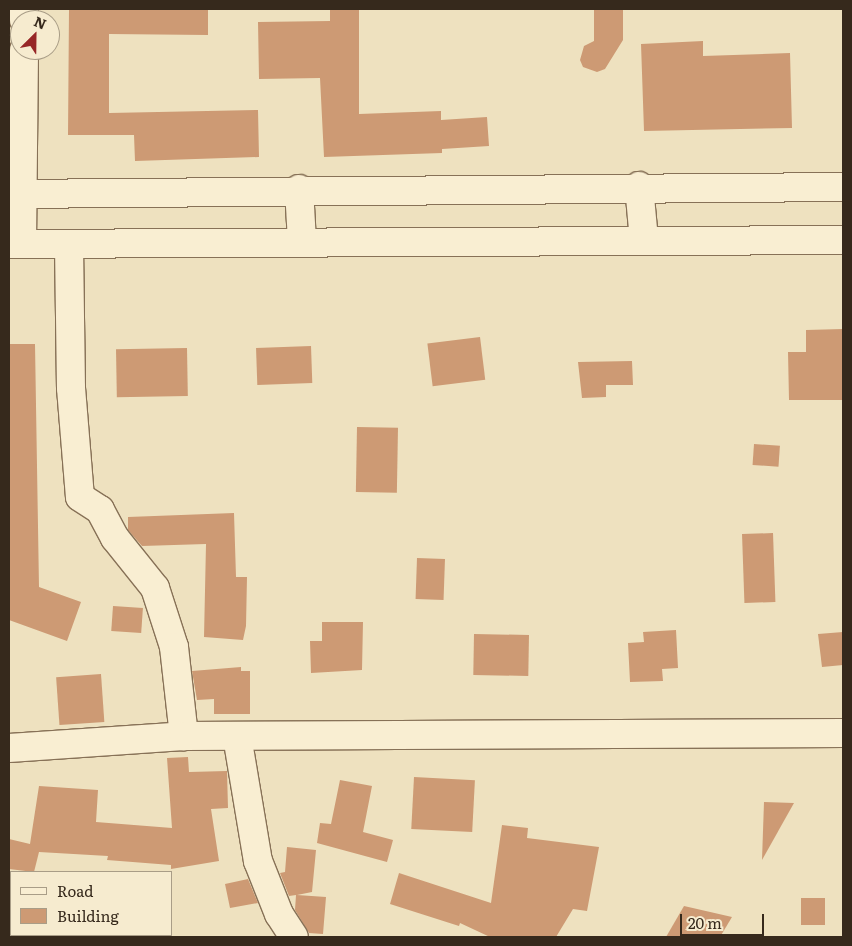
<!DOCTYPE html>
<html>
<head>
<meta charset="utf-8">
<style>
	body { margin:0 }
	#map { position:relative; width:852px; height:946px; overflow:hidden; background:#eee1bf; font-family:Literata,serif }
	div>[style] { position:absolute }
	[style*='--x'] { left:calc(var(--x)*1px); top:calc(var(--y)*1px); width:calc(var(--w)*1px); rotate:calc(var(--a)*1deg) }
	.building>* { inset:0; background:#cd9a74; transform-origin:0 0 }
	.roads { filter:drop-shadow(1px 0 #877157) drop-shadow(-1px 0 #877157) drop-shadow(0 1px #877157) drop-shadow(0 -1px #877157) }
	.street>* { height:28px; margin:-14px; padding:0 14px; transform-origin:14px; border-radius:14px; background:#f9eed2 }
	.secondary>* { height:28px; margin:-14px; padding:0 14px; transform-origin:14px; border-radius:14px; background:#f9eed2 }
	span { translate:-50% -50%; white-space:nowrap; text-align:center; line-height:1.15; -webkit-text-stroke:4px #f6ebcf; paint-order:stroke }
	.frame { position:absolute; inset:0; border:10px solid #36291c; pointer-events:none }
	.legend { position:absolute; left:10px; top:871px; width:162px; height:65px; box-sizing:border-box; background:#f6ebcf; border:1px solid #a99d87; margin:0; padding:6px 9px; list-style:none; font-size:15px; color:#36291c }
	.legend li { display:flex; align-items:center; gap:10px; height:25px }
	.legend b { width:25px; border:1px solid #a99d87 }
	.north { position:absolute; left:10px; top:10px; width:50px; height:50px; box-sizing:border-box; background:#f6ebcf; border:1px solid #a99d87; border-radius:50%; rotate:23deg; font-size:14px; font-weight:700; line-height:20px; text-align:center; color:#36291c }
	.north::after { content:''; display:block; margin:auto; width:18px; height:22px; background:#972727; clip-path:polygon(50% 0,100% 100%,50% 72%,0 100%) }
	.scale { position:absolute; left:680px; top:914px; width:84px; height:22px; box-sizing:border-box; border:2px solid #36291c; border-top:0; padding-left:6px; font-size:15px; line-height:18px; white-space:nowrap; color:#36291c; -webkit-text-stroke:4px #f6ebcf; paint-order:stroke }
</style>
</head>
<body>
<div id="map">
	<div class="building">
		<i style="clip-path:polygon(69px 9px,208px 9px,208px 35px,109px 34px,109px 113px,258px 110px,259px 157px,135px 161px,134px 135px,68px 135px)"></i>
		<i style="clip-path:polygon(330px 9px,359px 9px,359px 114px,441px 111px,441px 120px,487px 117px,489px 146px,442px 149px,442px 153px,324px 157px,320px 78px,259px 79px,258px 22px,330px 21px)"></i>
		<i style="clip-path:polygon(594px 9px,623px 9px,623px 40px,605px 69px,597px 72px,583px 67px,580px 60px,584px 46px,594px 41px)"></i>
		<i style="clip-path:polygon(703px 41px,703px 56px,790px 53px,792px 128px,644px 131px,641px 44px)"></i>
		<i style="clip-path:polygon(843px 329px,843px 400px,789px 400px,788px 352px,806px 352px,806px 330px)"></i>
		<i style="left:480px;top:337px;width:43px;height:53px;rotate:83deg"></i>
		<i style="clip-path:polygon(9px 344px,35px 344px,39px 587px,81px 602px,67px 641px,9px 620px)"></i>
		<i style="left:311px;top:346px;width:37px;height:55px;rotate:88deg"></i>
		<i style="left:187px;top:348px;width:48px;height:71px;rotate:89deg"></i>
		<i style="clip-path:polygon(632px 361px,633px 385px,606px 385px,606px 397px,582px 398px,578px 362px)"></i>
		<i style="left:357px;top:427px;width:41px;height:65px;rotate:1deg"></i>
		<i style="left:754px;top:444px;width:26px;height:21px;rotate:4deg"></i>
		<i style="clip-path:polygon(234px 513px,236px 577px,247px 577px,246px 626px,243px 640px,204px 637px,206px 544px,142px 546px,128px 530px,128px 517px)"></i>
		<i style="left:773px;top:533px;width:69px;height:31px;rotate:88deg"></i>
		<i style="left:417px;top:558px;width:28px;height:41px;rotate:2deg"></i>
		<i style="left:113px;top:606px;width:30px;height:25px;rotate:4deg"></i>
		<i style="clip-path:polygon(322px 622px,363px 622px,362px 670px,311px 673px,310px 641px,322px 641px)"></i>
		<i style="clip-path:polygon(676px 630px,678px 668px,662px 669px,663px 681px,630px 682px,628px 643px,644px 642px,643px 632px)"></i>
		<i style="clip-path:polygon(843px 632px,843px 665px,822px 667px,818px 634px)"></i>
		<i style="left:474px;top:634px;width:55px;height:41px;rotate:1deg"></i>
		<i style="clip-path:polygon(241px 667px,241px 671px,250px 671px,250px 714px,214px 714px,214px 699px,197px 700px,192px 671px)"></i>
		<i style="left:101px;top:674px;width:48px;height:45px;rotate:86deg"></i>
		<i style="clip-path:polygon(188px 757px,189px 772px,227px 771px,228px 808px,211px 809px,219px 861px,171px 869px,171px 865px,107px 860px,108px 856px,39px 852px,34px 872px,9px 869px,9px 839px,30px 844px,39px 786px,98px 790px,96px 822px,172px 828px,167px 758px)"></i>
		<i style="left:414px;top:777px;width:61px;height:52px;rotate:3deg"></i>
		<i style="clip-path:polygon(340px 780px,372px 786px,363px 832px,393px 840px,387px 862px,317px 843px,320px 823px,331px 824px)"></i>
		<i style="clip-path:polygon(764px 802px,794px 803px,762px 860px)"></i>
		<i style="clip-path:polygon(502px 825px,528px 828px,527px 838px,599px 847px,587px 911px,573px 909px,556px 937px,490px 937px,460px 923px,459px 926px,390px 904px,399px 873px,491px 903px)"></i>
		<i style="clip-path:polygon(287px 847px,316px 850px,312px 892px,297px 895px,326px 897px,323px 934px,309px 933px,295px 910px,296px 895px,289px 896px,280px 873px,285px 872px)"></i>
		<i style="clip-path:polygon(248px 879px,258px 903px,230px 908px,225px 884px)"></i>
		<i style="left:801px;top:898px;width:24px;height:27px"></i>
		<i style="clip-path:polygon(684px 906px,732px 917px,720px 937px,666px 937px)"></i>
	</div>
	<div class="roads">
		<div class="street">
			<i style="--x:24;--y:9;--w:11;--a:90"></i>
			<i style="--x:22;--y:243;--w:193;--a:-89.4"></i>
			<i style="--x:69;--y:245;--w:143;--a:89.2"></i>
			<i style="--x:71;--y:388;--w:109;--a:85.3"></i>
			<i style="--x:80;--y:497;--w:24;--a:33"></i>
			<i style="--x:100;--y:510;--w:32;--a:62"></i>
			<i style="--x:115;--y:538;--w:64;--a:51.3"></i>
			<i style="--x:155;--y:588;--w:62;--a:72.1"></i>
			<i style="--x:174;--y:647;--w:90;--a:83.6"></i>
			<i style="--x:237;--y:736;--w:127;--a:80.5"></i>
			<i style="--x:258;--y:861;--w:57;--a:68.4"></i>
			<i style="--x:279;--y:914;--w:27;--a:57"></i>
			<i style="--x:9;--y:748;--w:175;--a:-3.9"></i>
			<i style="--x:184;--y:736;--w:659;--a:-0.26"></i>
		</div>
		<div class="secondary">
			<i style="--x:639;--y:186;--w:54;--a:84.7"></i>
			<i style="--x:299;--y:189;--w:52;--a:86.7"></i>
			<i style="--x:9;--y:194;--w:834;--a:-0.48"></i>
			<i style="--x:9;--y:244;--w:834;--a:-0.27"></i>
		</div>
	</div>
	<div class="frame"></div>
	<ul class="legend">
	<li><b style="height:6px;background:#f9eed2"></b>Road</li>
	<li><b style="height:14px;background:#cd9a74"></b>Building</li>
	</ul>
	<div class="north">N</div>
	<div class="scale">20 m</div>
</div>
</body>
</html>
